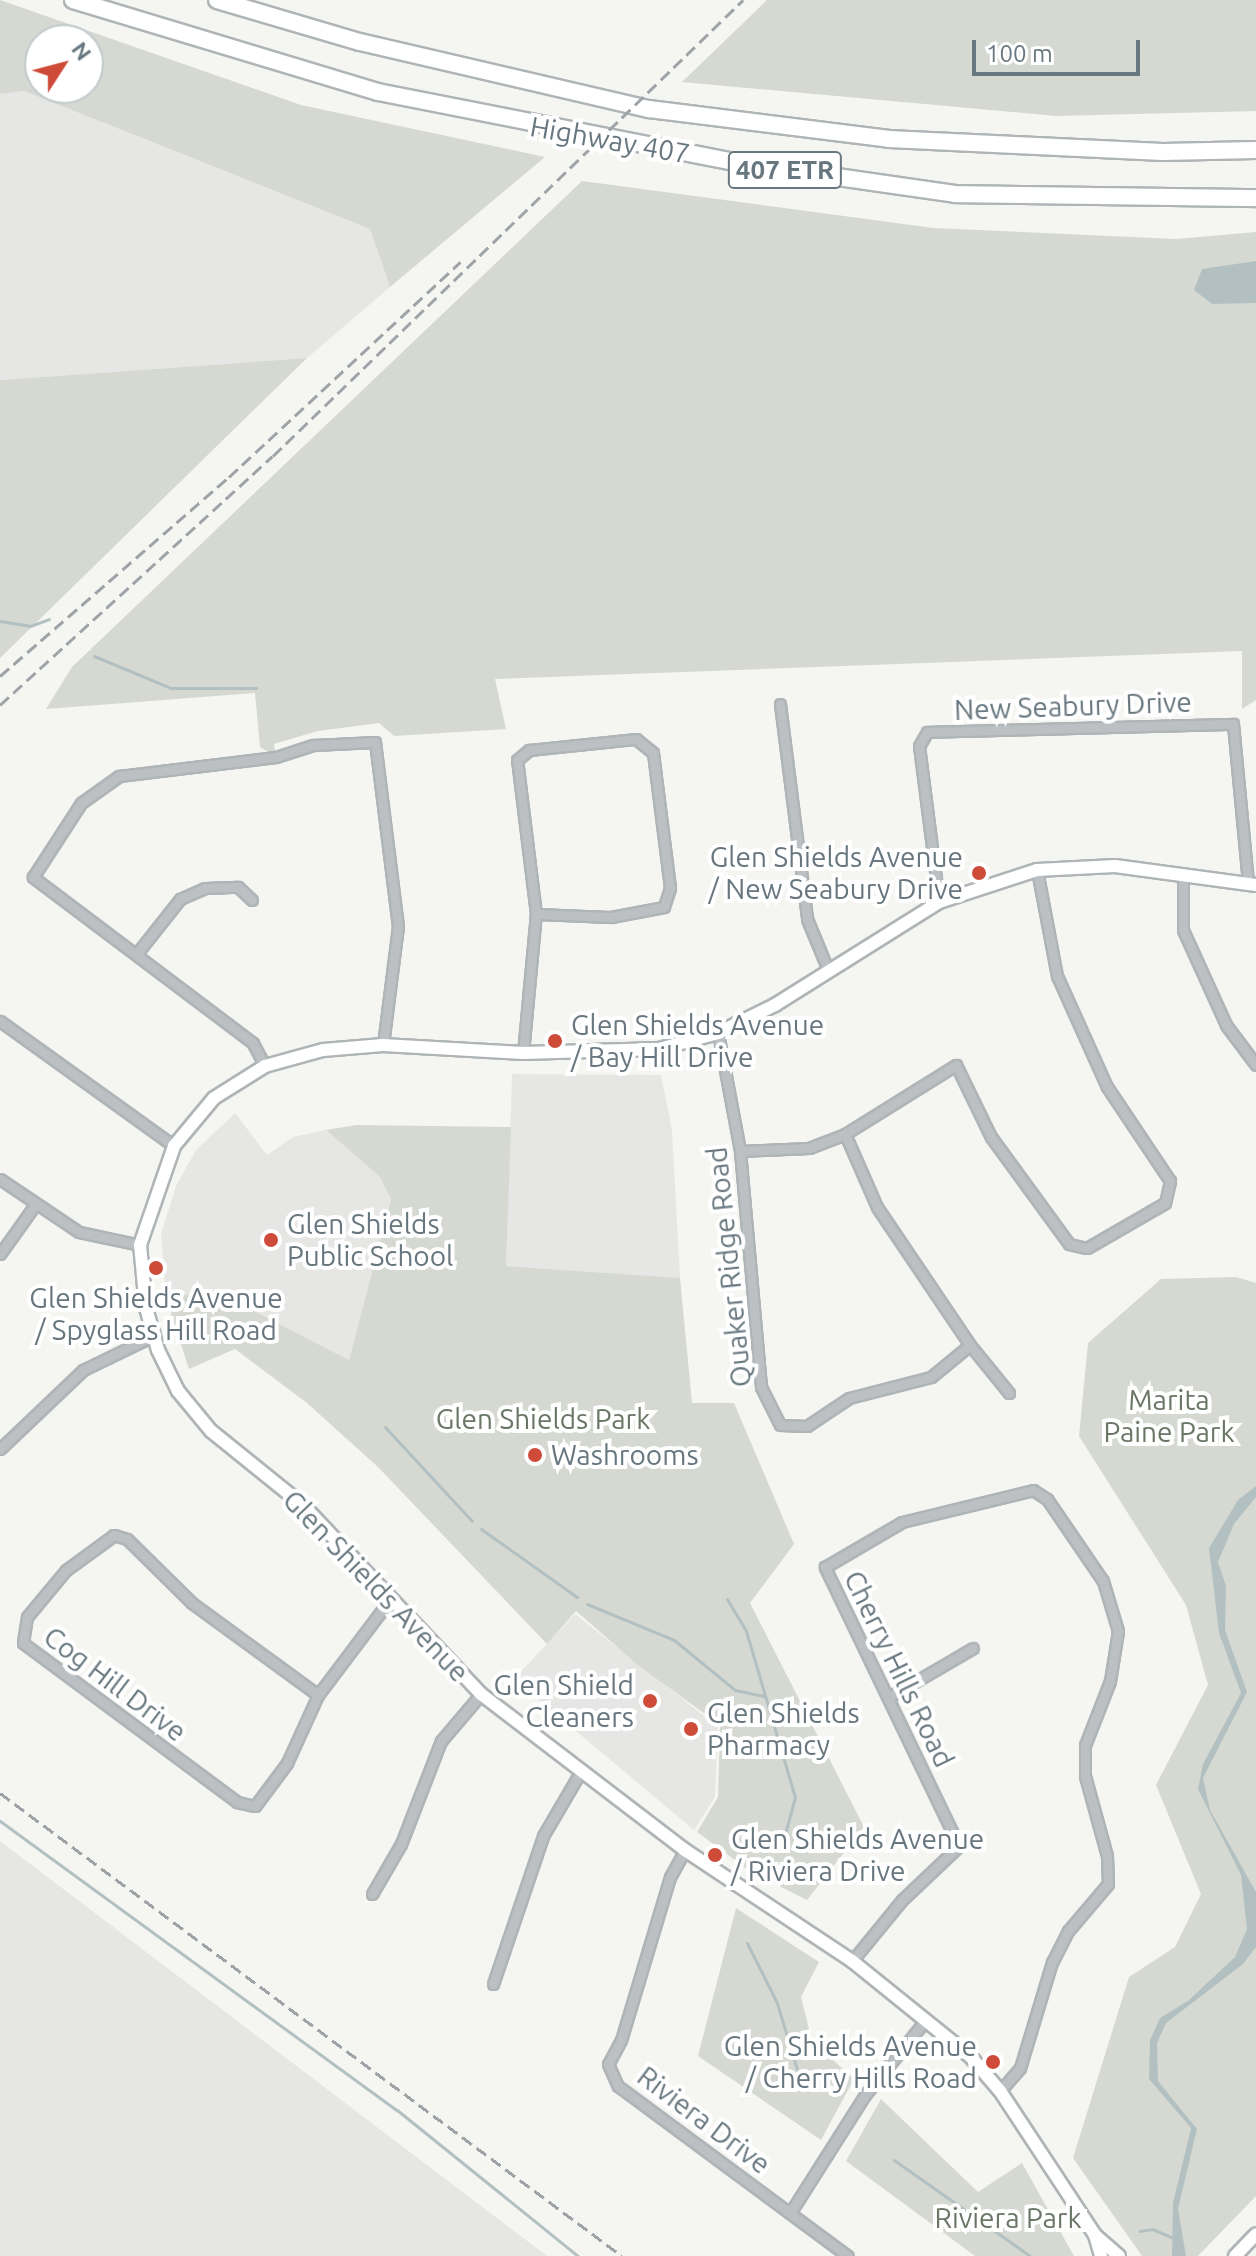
<!DOCTYPE html>
<html>
<head>
<meta charset="utf-8">
<style>
	body { margin:0 }
	#map { position:relative; width:1256px; height:2256px; overflow:hidden; background:#f5f5f2; font-family:Ubuntu,sans-serif }
	div>[style] { position:absolute }
	[style*='--x'] { left:calc(var(--x)*1px); top:calc(var(--y)*1px); width:calc(var(--w)*1px); rotate:calc(var(--a)*1deg) }
	.built>* { inset:0; background:#e6e6e5 }
	.green>* { inset:0; background:#d5d9d2 }
	.water>* { inset:0; background:#b3c0c2 }
	.stream>* { height:3px; margin:-1.5px; padding:0 1.5px; transform-origin:1.5px; border-radius:1.5px; background:#b3c0c2 }
	.roads { filter:drop-shadow(2px 0 #afb4b7) drop-shadow(-2px 0 #afb4b7) drop-shadow(0 2px #afb4b7) drop-shadow(0 -2px #afb4b7) }
	.street>* { height:9px; margin:-4.5px; padding:0 4.5px; transform-origin:4.5px; border-radius:4.5px; background:#bcc0c3 }
	.secondary>* { height:12px; margin:-6px; padding:0 6px; transform-origin:6px; border-radius:6px; background:#fff }
	.highway>* { height:16px; margin:-8px; padding:0 8px; transform-origin:8px; border-radius:8px; background:#fff }
	.rail>* { height:3px; margin-top:-1.5px; transform-origin:0; background:repeating-linear-gradient(90deg,#9da3a7 0 12px,transparent 0 18px) }
	.dots>* { width:22px; height:22px; translate:-50% -50%; box-sizing:border-box; border:4px solid #fff; border-radius:50% }
	span { translate:-50% -50%; white-space:nowrap; text-align:center; line-height:1.15; -webkit-text-stroke:8px #fff; paint-order:stroke }
	.shield-label span { padding:2px 6px; background:#fff; border:2px solid; border-radius:6px; -webkit-text-stroke-width:0 }
	.shield-label { font-size:26px; color:#68777f; font-weight:700 }
	.street-label { font-size:28px; color:#68777f }
	.poi-label { font-size:28px; color:#68777f }
	.right { translate:-100% -50%; text-align:right }
	.left { translate:0 -50%; text-align:left }
	.park-label { font-size:28px; color:#6b7766 }
	.north { position:absolute; left:24px; top:24px; width:80px; height:80px; box-sizing:border-box; background:#fff; border:2px solid #c3c9cc; border-radius:50%; rotate:54deg; font-size:22px; font-weight:700; line-height:32px; text-align:center; color:#68777f }
	.north::after { content:''; display:block; margin:auto; width:28px; height:36px; background:#ce4b39; clip-path:polygon(50% 0,100% 100%,50% 72%,0 100%) }
	.scale { position:absolute; left:972px; top:40px; width:168px; height:36px; box-sizing:border-box; border:4px solid #68777f; border-top:0; padding-left:10px; font-size:24px; line-height:28px; white-space:nowrap; color:#68777f; -webkit-text-stroke:6px #fff; paint-order:stroke }
</style>
</head>
<body>
<div id="map">
	<div class="built">
		<i style="clip-path:polygon(24px 91px,370px 229px,390px 287px,307px 358px,0 380px,0 94px)"></i>
		<i style="clip-path:polygon(512px 1074px,661px 1075px,672px 1130px,680px 1278px,506px 1266px)"></i>
		<i style="clip-path:polygon(235px 1113px,267px 1155px,293px 1137px,326px 1130px,380px 1177px,391px 1198px,349px 1360px,215px 1291px,166px 1298px,161px 1234px,176px 1186px,196px 1150px)"></i>
		<i style="clip-path:polygon(575px 1614px,718px 1727px,715px 1797px,694px 1830px,514px 1679px)"></i>
		<i style="clip-path:polygon(0 1841px,547px 2256px,0 2256px)"></i>
	</div>
	<div class="green">
		<i style="clip-path:polygon(evenodd,0 0,301px 105px,545px 157px,390px 287px,370px 229px,24px 91px,0 94px,0 0,40px 40px,88px 40px,88px 88px,40px 88px,40px 40px)"></i>
		<i style="clip-path:polygon(767px 0,1256px 0,1256px 111px,1056px 116px,682px 82px)"></i>
		<i style="clip-path:polygon(582px 181px,933px 228px,1176px 239px,1256px 232px,1256px 700px,1242px 709px,1242px 651px,495px 679px,506px 729px,394px 736px,379px 723px,318px 731px,274px 744px,276px 757px,260px 747px,255px 693px,46px 709px,72px 667px)"></i>
		<i style="clip-path:polygon(307px 358px,0 658px,0 380px)"></i>
		<i style="clip-path:polygon(356px 1125px,511px 1127px,506px 1266px,680px 1278px,692px 1403px,734px 1403px,794px 1544px,750px 1603px,864px 1827px,807px 1900px,751px 1872px,697px 1832px,718px 1797px,720px 1725px,639px 1666px,576px 1611px,547px 1644px,378px 1467px,307px 1403px,235px 1349px,189px 1369px,166px 1298px,215px 1291px,349px 1360px,391px 1199px,380px 1177px,326px 1130px)"></i>
		<i style="clip-path:polygon(1236px 1277px,1256px 1283px,1256px 2196px,1198px 2256px,1142px 2256px,1073px 2158px,1129px 1977px,1175px 1947px,1201px 1894px,1156px 1785px,1208px 1685px,1186px 1605px,1079px 1436px,1088px 1343px,1161px 1279px)"></i>
		<i style="clip-path:polygon(736px 1908px,819px 1962px,801px 1997px,812px 2041px,854px 2079px,821px 2140px,698px 2056px)"></i>
		<i style="clip-path:polygon(881px 2099px,978px 2192px,1022px 2163px,1074px 2256px,975px 2256px,846px 2161px)"></i>
	</div>
	<div class="water">
		<i style="clip-path:polygon(1256px 261px,1256px 303px,1212px 304px,1194px 290px,1202px 269px)"></i>
		<i style="clip-path:polygon(1256px 1486px,1256px 1497px,1234px 1524px,1218px 1562px,1226px 1586px,1225px 1630px,1247px 1692px,1203px 1778px,1210px 1810px,1256px 1892px,1256px 1947px,1243px 1964px,1166px 2023px,1157px 2043px,1158px 2081px,1197px 2129px,1178px 2209px,1186px 2256px,1172px 2256px,1173px 2203px,1191px 2128px,1149px 2079px,1150px 2040px,1160px 2018px,1189px 2000px,1235px 1957px,1247px 1929px,1241px 1875px,1198px 1789px,1203px 1764px,1241px 1693px,1219px 1633px,1209px 1548px,1238px 1500px)"></i>
	</div>
	<div class="stream">
		<i style="--x:0;--y:621;--w:30;--a:9"></i>
		<i style="--x:30;--y:626;--w:20;--a:-20"></i>
		<i style="--x:94;--y:656;--w:83;--a:22.6"></i>
		<i style="--x:171;--y:688;--w:85;--a:0"></i>
		<i style="--x:385;--y:1427;--w:128;--a:47.2"></i>
		<i style="--x:481;--y:1529;--w:118;--a:35.3"></i>
		<i style="--x:727;--y:1599;--w:37;--a:59"></i>
		<i style="--x:746;--y:1631;--w:173;--a:73.6"></i>
		<i style="--x:795;--y:1797;--w:54;--a:105.1"></i>
		<i style="--x:587;--y:1604;--w:94;--a:22.5"></i>
		<i style="--x:674;--y:1640;--w:79;--a:39.3"></i>
		<i style="--x:735;--y:1690;--w:30;--a:12"></i>
		<i style="--x:0;--y:1821;--w:491;--a:36.1"></i>
		<i style="--x:397;--y:2110;--w:233;--a:38.9"></i>
		<i style="--x:747;--y:1943;--w:67;--a:63.4"></i>
		<i style="--x:777;--y:2003;--w:79;--a:73.2"></i>
		<i style="--x:800;--y:2079;--w:13;--a:48"></i>
		<i style="--x:894;--y:2160;--w:166;--a:35.2"></i>
		<i style="--x:1140;--y:2231;--w:12;--a:-9"></i>
		<i style="--x:1152;--y:2229;--w:23;--a:23"></i>
	</div>
	<div class="roads">
		<div class="street">
			<i style="--x:780;--y:704;--w:217;--a:82.8"></i>
			<i style="--x:807;--y:919;--w:57;--a:67.5"></i>
			<i style="--x:1183;--y:876;--w:54;--a:90"></i>
			<i style="--x:1183;--y:930;--w:104;--a:65.6"></i>
			<i style="--x:1226;--y:1025;--w:50;--a:53.1"></i>
			<i style="--x:939;--y:902;--w:157;--a:-97.3"></i>
			<i style="--x:919;--y:746;--w:16;--a:-60"></i>
			<i style="--x:927;--y:732;--w:306;--a:-1.5"></i>
			<i style="--x:1233;--y:724;--w:161;--a:84.6"></i>
			<i style="--x:138;--y:952;--w:68;--a:-51.6"></i>
			<i style="--x:180;--y:899;--w:27;--a:-24"></i>
			<i style="--x:205;--y:888;--w:33;--a:-2"></i>
			<i style="--x:238;--y:887;--w:19;--a:43"></i>
			<i style="--x:0;--y:1021;--w:214;--a:35.7"></i>
			<i style="--x:718;--y:1033;--w:120;--a:79.4"></i>
			<i style="--x:740;--y:1151;--w:237;--a:84.9"></i>
			<i style="--x:761;--y:1387;--w:42;--a:63.4"></i>
			<i style="--x:780;--y:1425;--w:27;--a:2"></i>
			<i style="--x:807;--y:1426;--w:50;--a:-33.7"></i>
			<i style="--x:849;--y:1398;--w:85;--a:-14.4"></i>
			<i style="--x:931;--y:1377;--w:50;--a:-39.4"></i>
			<i style="--x:970;--y:1345;--w:166;--a:-124"></i>
			<i style="--x:877;--y:1207;--w:80;--a:-113.7"></i>
			<i style="--x:523;--y:1053;--w:140;--a:-84.7"></i>
			<i style="--x:536;--y:914;--w:155;--a:-97"></i>
			<i style="--x:517;--y:760;--w:16;--a:-40"></i>
			<i style="--x:529;--y:750;--w:108;--a:-5.9"></i>
			<i style="--x:636;--y:739;--w:22;--a:39"></i>
			<i style="--x:653;--y:753;--w:136;--a:82.8"></i>
			<i style="--x:670;--y:888;--w:20;--a:108"></i>
			<i style="--x:664;--y:907;--w:54;--a:169.3"></i>
			<i style="--x:611;--y:917;--w:75;--a:-177.7"></i>
			<i style="--x:265;--y:1066;--w:26;--a:-118"></i>
			<i style="--x:253;--y:1043;--w:276;--a:-143"></i>
			<i style="--x:33;--y:877;--w:88;--a:-57"></i>
			<i style="--x:81;--y:803;--w:47;--a:-35.4"></i>
			<i style="--x:119;--y:776;--w:158;--a:-6.9"></i>
			<i style="--x:276;--y:757;--w:40;--a:-18"></i>
			<i style="--x:314;--y:745;--w:61;--a:-2.8"></i>
			<i style="--x:375;--y:742;--w:185;--a:82.9"></i>
			<i style="--x:398;--y:926;--w:120;--a:97.2"></i>
			<i style="--x:740;--y:1151;--w:69;--a:-2.5"></i>
			<i style="--x:809;--y:1148;--w:39;--a:-21"></i>
			<i style="--x:845;--y:1134;--w:131;--a:-31.9"></i>
			<i style="--x:956;--y:1065;--w:80;--a:64.1"></i>
			<i style="--x:991;--y:1137;--w:132;--a:53.9"></i>
			<i style="--x:1069;--y:1244;--w:18;--a:13"></i>
			<i style="--x:1087;--y:1248;--w:90;--a:-30"></i>
			<i style="--x:1165;--y:1203;--w:23;--a:-77"></i>
			<i style="--x:1170;--y:1181;--w:113;--a:-123.8"></i>
			<i style="--x:1107;--y:1087;--w:122;--a:-114.2"></i>
			<i style="--x:1057;--y:976;--w:108;--a:-100.7"></i>
			<i style="--x:0;--y:1179;--w:95;--a:33.9"></i>
			<i style="--x:79;--y:1232;--w:62;--a:12"></i>
			<i style="--x:0;--y:1254;--w:60;--a:-54.5"></i>
			<i style="--x:970;--y:1345;--w:62;--a:50.9"></i>
			<i style="--x:0;--y:1449;--w:115;--a:-43.6"></i>
			<i style="--x:83;--y:1370;--w:78;--a:-25.9"></i>
			<i style="--x:318;--y:1695;--w:156;--a:-143.9"></i>
			<i style="--x:192;--y:1603;--w:91;--a:-135.4"></i>
			<i style="--x:127;--y:1539;--w:14;--a:-163"></i>
			<i style="--x:114;--y:1535;--w:59;--a:143.9"></i>
			<i style="--x:66;--y:1570;--w:61;--a:129.7"></i>
			<i style="--x:27;--y:1617;--w:26;--a:99"></i>
			<i style="--x:23;--y:1643;--w:267;--a:36.6"></i>
			<i style="--x:237;--y:1802;--w:18;--a:13"></i>
			<i style="--x:255;--y:1806;--w:54;--a:-53.3"></i>
			<i style="--x:287;--y:1763;--w:75;--a:-65.5"></i>
			<i style="--x:318;--y:1695;--w:121;--a:-53"></i>
			<i style="--x:889;--y:1697;--w:97;--a:-30.3"></i>
			<i style="--x:685;--y:1850;--w:31;--a:119"></i>
			<i style="--x:670;--y:1877;--w:170;--a:106.7"></i>
			<i style="--x:621;--y:2040;--w:27;--a:118"></i>
			<i style="--x:608;--y:2064;--w:24;--a:66"></i>
			<i style="--x:618;--y:2086;--w:286;--a:36.5"></i>
			<i style="--x:372;--y:1894;--w:58;--a:-59.9"></i>
			<i style="--x:401;--y:1844;--w:110;--a:-68.8"></i>
			<i style="--x:441;--y:1741;--w:62;--a:-49.6"></i>
			<i style="--x:852;--y:1961;--w:79;--a:-50.7"></i>
			<i style="--x:902;--y:1900;--w:79;--a:-43.5"></i>
			<i style="--x:959;--y:1846;--w:310;--a:-115.7"></i>
			<i style="--x:825;--y:1567;--w:89;--a:-30.3"></i>
			<i style="--x:902;--y:1522;--w:135;--a:-13.7"></i>
			<i style="--x:1033;--y:1490;--w:17;--a:33"></i>
			<i style="--x:1047;--y:1499;--w:99;--a:55.7"></i>
			<i style="--x:1103;--y:1581;--w:52;--a:73.3"></i>
			<i style="--x:1118;--y:1631;--w:51;--a:99.1"></i>
			<i style="--x:1110;--y:1681;--w:69;--a:111.3"></i>
			<i style="--x:1085;--y:1745;--w:31;--a:90"></i>
			<i style="--x:1085;--y:1776;--w:83;--a:74.6"></i>
			<i style="--x:1107;--y:1856;--w:28;--a:88"></i>
			<i style="--x:1108;--y:1884;--w:62;--a:130.4"></i>
			<i style="--x:1068;--y:1931;--w:35;--a:117"></i>
			<i style="--x:1052;--y:1962;--w:111;--a:106.8"></i>
			<i style="--x:1020;--y:2068;--w:30;--a:131"></i>
			<i style="--x:493;--y:1984;--w:156;--a:-71.3"></i>
			<i style="--x:543;--y:1836;--w:75;--a:-59.7"></i>
			<i style="--x:790;--y:2213;--w:140;--a:-57.6"></i>
			<i style="--x:865;--y:2095;--w:95;--a:-51"></i>
		</div>
		<div class="secondary">
			<i style="--x:1095;--y:2235;--w:22;--a:74"></i>
			<i style="--x:1119;--y:2256;--w:32;--a:-139"></i>
			<i style="--x:1095;--y:2235;--w:173;--a:-123.4"></i>
			<i style="--x:1000;--y:2091;--w:45;--a:-130.5"></i>
			<i style="--x:971;--y:2057;--w:153;--a:-141.1"></i>
			<i style="--x:852;--y:1961;--w:201;--a:-146.4"></i>
			<i style="--x:685;--y:1850;--w:257;--a:-142.6"></i>
			<i style="--x:481;--y:1694;--w:258;--a:-133.3"></i>
			<i style="--x:304;--y:1506;--w:119;--a:-141.1"></i>
			<i style="--x:211;--y:1431;--w:52;--a:-129.5"></i>
			<i style="--x:178;--y:1391;--w:46;--a:-116"></i>
			<i style="--x:158;--y:1350;--w:44;--a:-105.9"></i>
			<i style="--x:146;--y:1308;--w:63;--a:-95.4"></i>
			<i style="--x:140;--y:1245;--w:105;--a:-71"></i>
			<i style="--x:174;--y:1146;--w:62;--a:-50.2"></i>
			<i style="--x:214;--y:1098;--w:60;--a:-32.1"></i>
			<i style="--x:265;--y:1066;--w:60;--a:-15.4"></i>
			<i style="--x:323;--y:1050;--w:60;--a:-4.8"></i>
			<i style="--x:383;--y:1045;--w:140;--a:3.3"></i>
			<i style="--x:523;--y:1053;--w:136;--a:-1.7"></i>
			<i style="--x:659;--y:1049;--w:61;--a:-15.2"></i>
			<i style="--x:718;--y:1033;--w:64;--a:-26.2"></i>
			<i style="--x:775;--y:1005;--w:194;--a:-32.1"></i>
			<i style="--x:939;--y:902;--w:103;--a:-18.1"></i>
			<i style="--x:1037;--y:870;--w:78;--a:-2.9"></i>
			<i style="--x:1115;--y:866;--w:142;--a:7.7"></i>
			<i style="--x:1235;--y:2256;--w:30;--a:-46"></i>
		</div>
		<div class="highway">
			<i style="--x:73;--y:0;--w:319;--a:16.8"></i>
			<i style="--x:378;--y:92;--w:369;--a:11.1"></i>
			<i style="--x:740;--y:163;--w:217;--a:8.2"></i>
			<i style="--x:955;--y:194;--w:301;--a:0.8"></i>
			<i style="--x:217;--y:0;--w:149;--a:16.4"></i>
			<i style="--x:360;--y:42;--w:297;--a:13.1"></i>
			<i style="--x:649;--y:109;--w:242;--a:7.1"></i>
			<i style="--x:889;--y:139;--w:274;--a:2.7"></i>
			<i style="--x:1163;--y:152;--w:93;--a:-1.2"></i>
		</div>
	</div>
	<div class="rail">
		<i style="--x:0;--y:676;--w:303;--a:-41"></i>
		<i style="--x:229;--y:477;--w:316;--a:-42.9"></i>
		<i style="--x:0;--y:705;--w:369;--a:-42.4"></i>
		<i style="--x:273;--y:456;--w:655;--a:-44.13"></i>
		<i style="--x:0;--y:1793;--w:775;--a:36.66"></i>
	</div>
	<div class="dots">
		<i style="left:979px;top:873px;background:#ce4b39"></i>
		<i style="left:555px;top:1041px;background:#ce4b39"></i>
		<i style="left:271px;top:1240px;background:#ce4b39"></i>
		<i style="left:156px;top:1268px;background:#ce4b39"></i>
		<i style="left:535px;top:1455px;background:#ce4b39"></i>
		<i style="left:650px;top:1701px;background:#ce4b39"></i>
		<i style="left:691px;top:1729px;background:#ce4b39"></i>
		<i style="left:715px;top:1855px;background:#ce4b39"></i>
		<i style="left:993px;top:2062px;background:#ce4b39"></i>
	</div>
	<div class="shield-label">
		<span style="left:785px;top:170px">407 ETR</span>
	</div>
	<div class="street-label">
		<span style="left:610px;top:140px;rotate:10deg">Highway 407</span>
		<span style="left:1073px;top:706px;rotate:-2deg">New Seabury Drive</span>
		<span style="left:729px;top:1267px;rotate:-96deg">Quaker Ridge Road</span>
		<span style="left:376px;top:1586px;rotate:46deg">Glen Shields Avenue</span>
		<span style="left:899px;top:1669px;rotate:64deg">Cherry Hills Road</span>
		<span style="left:115px;top:1684px;rotate:37deg">Cog Hill Drive</span>
		<span style="left:704px;top:2120px;rotate:37deg">Riviera Drive</span>
	</div>
	<div class="poi-label">
		<span class="right" style="left:963px;top:873px">Glen Shields Avenue<br>/ New Seabury Drive</span>
		<span class="left" style="left:571px;top:1041px">Glen Shields Avenue<br>/ Bay Hill Drive</span>
		<span class="left" style="left:287px;top:1240px">Glen Shields<br>Public School</span>
		<span style="left:156px;top:1314px">Glen Shields Avenue<br>/ Spyglass Hill Road</span>
		<span class="left" style="left:551px;top:1455px">Washrooms</span>
		<span class="right" style="left:634px;top:1701px">Glen Shield<br>Cleaners</span>
		<span class="left" style="left:707px;top:1729px">Glen Shields<br>Pharmacy</span>
		<span class="left" style="left:731px;top:1855px">Glen Shields Avenue<br>/ Riviera Drive</span>
		<span class="right" style="left:977px;top:2062px">Glen Shields Avenue<br>/ Cherry Hills Road</span>
	</div>
	<div class="park-label">
		<span style="left:1169px;top:1416px">Marita<br>Paine Park</span>
		<span style="left:543px;top:1419px">Glen Shields Park</span>
		<span style="left:1008px;top:2218px">Riviera Park</span>
	</div>
	<div class="north">N</div>
	<div class="scale">100 m</div>
</div>
</body>
</html>
